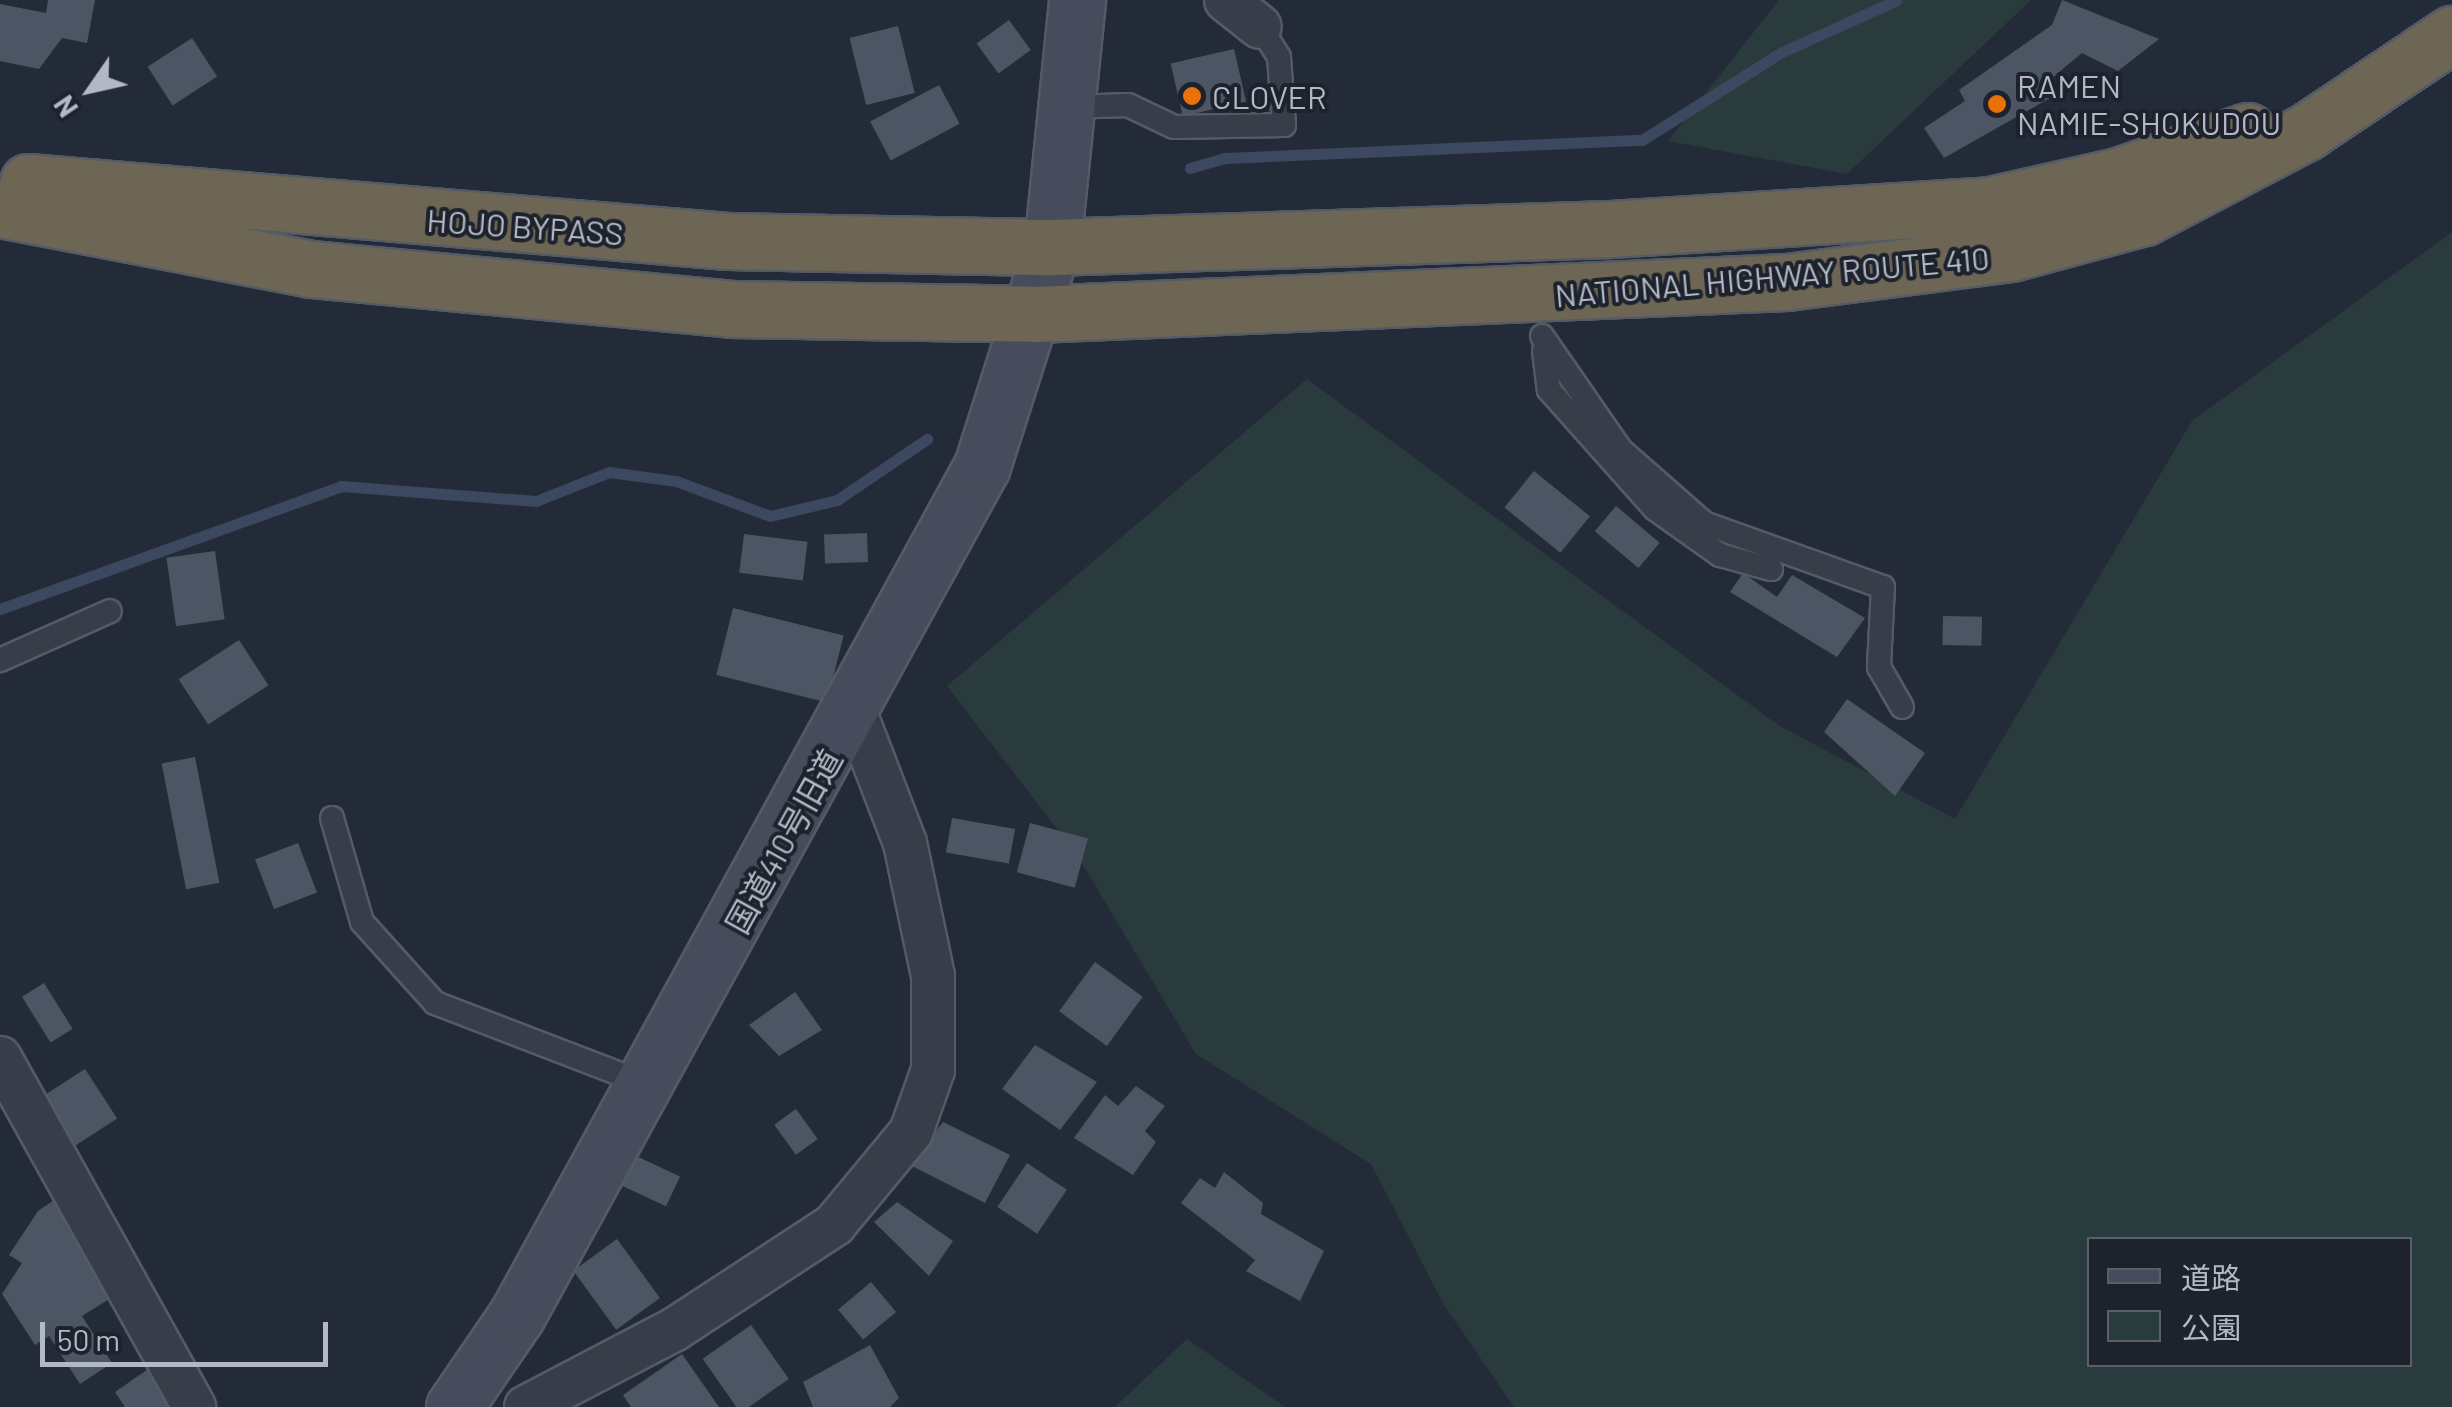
<!DOCTYPE html>
<html>
<head>
<meta charset="utf-8">
<style>
	body { margin:0 }
	#map { position:relative; width:2452px; height:1407px; overflow:hidden; background:#242b38; font-family:Barlow,"Noto Sans JP",sans-serif }
	div>[style] { position:absolute }
	[style*='--x'] { left:calc(var(--x)*1px); top:calc(var(--y)*1px); width:calc(var(--w)*1px); rotate:calc(var(--a)*1deg) }
	.green>* { inset:0; background:#2a3b3d }
	.stream>* { height:11px; margin:-5.5px; padding:0 5.5px; transform-origin:5.5px; border-radius:5.5px; background:#3b4860 }
	.building>* { inset:0; background:#4c5564; transform-origin:0 0 }
	.roads { filter:drop-shadow(2px 0 #555b66) drop-shadow(-2px 0 #555b66) drop-shadow(0 2px #555b66) drop-shadow(0 -2px #555b66) }
	.lane>* { height:22px; margin:-11px; padding:0 11px; transform-origin:11px; border-radius:11px; background:#373d49 }
	.street>* { height:42px; margin:-21px; padding:0 21px; transform-origin:21px; border-radius:21px; background:#373d49 }
	.secondary>* { height:55px; margin:-27.5px; padding:0 27.5px; transform-origin:27.5px; border-radius:27.5px; background:#464c5b }
	.highway>* { height:55px; margin:-27.5px; padding:0 27.5px; transform-origin:27.5px; border-radius:27.5px; background:#6e6655 }
	.dots>* { width:28px; height:28px; translate:-50% -50%; box-sizing:border-box; border:5px solid #1d222d; border-radius:50% }
	span { translate:-50% -50%; white-space:nowrap; text-align:center; line-height:1.15; -webkit-text-stroke:8px #1d222d; paint-order:stroke }
	.poi-label { font-size:32px; color:#b2b8c5 }
	.left { translate:0 -50%; text-align:left }
	.street-label { font-size:32px; color:#b2b8c5 }
	.legend { position:absolute; left:2087px; top:1237px; width:325px; height:130px; box-sizing:border-box; background:#1d222d; border:2px solid #595e6a; margin:0; padding:12px 18px; list-style:none; font-size:30px; color:#b2b8c5 }
	.legend li { display:flex; align-items:center; gap:20px; height:50px }
	.legend b { width:50px; border:2px solid #595e6a }
	.north { position:absolute; left:40px; top:40px; width:100px; height:100px; -webkit-text-stroke:8px #1d222d; paint-order:stroke; rotate:236deg; font-size:28px; font-weight:700; line-height:40px; text-align:center; color:#b2b8c5 }
	.north::after { content:''; display:block; margin:auto; width:35px; height:45px; background:#b2b8c5; clip-path:polygon(50% 0,100% 100%,50% 72%,0 100%) }
	.scale { position:absolute; left:40px; top:1322px; width:288px; height:45px; box-sizing:border-box; border:5px solid #b2b8c5; border-top:0; padding-left:12px; font-size:30px; line-height:35px; white-space:nowrap; color:#b2b8c5; -webkit-text-stroke:8px #1d222d; paint-order:stroke }
</style>
</head>
<body>
<div id="map">
	<div class="green">
		<i style="clip-path:polygon(1779px 0,2031px 0,1847px 174px,1668px 141px)"></i>
		<i style="clip-path:polygon(evenodd,2452px 232px,2452px 1407px,1514px 1407px,1444px 1305px,1371px 1164px,1196px 1054px,1077px 855px,947px 686px,1307px 379px,1778px 725px,1955px 819px,2192px 421px,2452px 232px,2090px 1240px,2410px 1240px,2410px 1364px,2090px 1364px,2090px 1240px)"></i>
		<i style="clip-path:polygon(1187px 1339px,1285px 1407px,1115px 1407px)"></i>
	</div>
	<div class="stream">
		<i style="--x:1190;--y:168;--w:36;--a:-16"></i>
		<i style="--x:1225;--y:158;--w:417;--a:-2.5"></i>
		<i style="--x:1642;--y:140;--w:163;--a:-32.2"></i>
		<i style="--x:1780;--y:53;--w:128;--a:-24.4"></i>
		<i style="--x:0;--y:609;--w:363;--a:-19.8"></i>
		<i style="--x:341;--y:486;--w:196;--a:4.4"></i>
		<i style="--x:536;--y:501;--w:79;--a:-21.7"></i>
		<i style="--x:609;--y:472;--w:68;--a:7.7"></i>
		<i style="--x:676;--y:481;--w:100;--a:20.4"></i>
		<i style="--x:770;--y:516;--w:69;--a:-13.4"></i>
		<i style="--x:837;--y:500;--w:109;--a:-34.1"></i>
	</div>
	<div class="building">
		<i style="clip-path:polygon(48px 0,95px 0,87px 43px,62px 38px,39px 69px,0 61px,0 4px,46px 13px)"></i>
		<i style="clip-path:polygon(2062px 0,2159px 39px,2118px 71px,2082px 53px,2041px 87px,2050px 98px,1944px 158px,1924px 128px,1965px 101px,1959px 90px,2052px 25px)"></i>
		<i style="left:1009px;top:20px;width:37px;height:40px;rotate:54deg"></i>
		<i style="left:898px;top:26px;width:69px;height:50px;rotate:76deg"></i>
		<i style="left:192px;top:38px;width:46px;height:53px;rotate:57deg"></i>
		<i style="left:1234px;top:49px;width:54px;height:65px;rotate:77deg"></i>
		<i style="left:939px;top:85px;width:44px;height:78px;rotate:62deg"></i>
		<i style="left:1534px;top:471px;width:72px;height:47px;rotate:39deg"></i>
		<i style="left:1616px;top:506px;width:57px;height:33px;rotate:40deg"></i>
		<i style="left:867px;top:533px;width:29px;height:43px;rotate:88deg"></i>
		<i style="left:744px;top:534px;width:64px;height:39px;rotate:7deg"></i>
		<i style="left:215px;top:551px;width:69px;height:49px;rotate:82deg"></i>
		<i style="clip-path:polygon(1743px 573px,1777px 597px,1792px 575px,1865px 618px,1837px 657px,1730px 592px)"></i>
		<i style="left:733px;top:608px;width:114px;height:69px;rotate:14deg"></i>
		<i style="left:1943px;top:616px;width:39px;height:29px;rotate:1deg"></i>
		<i style="left:239px;top:640px;width:54px;height:72px;rotate:57deg"></i>
		<i style="clip-path:polygon(1847px 699px,1925px 753px,1895px 796px,1824px 732px)"></i>
		<i style="left:195px;top:757px;width:128px;height:34px;rotate:79deg"></i>
		<i style="left:952px;top:818px;width:64px;height:35px;rotate:10deg"></i>
		<i style="left:1030px;top:823px;width:60px;height:51px;rotate:15deg"></i>
		<i style="left:298px;top:843px;width:53px;height:46px;rotate:69deg"></i>
		<i style="left:1095px;top:962px;width:59px;height:61px;rotate:36deg"></i>
		<i style="left:44px;top:983px;width:54px;height:26px;rotate:58deg"></i>
		<i style="clip-path:polygon(795px 992px,822px 1030px,779px 1056px,749px 1025px)"></i>
		<i style="clip-path:polygon(1035px 1045px,1097px 1082px,1060px 1130px,1002px 1089px)"></i>
		<i style="left:85px;top:1069px;width:59px;height:53px;rotate:57deg"></i>
		<i style="clip-path:polygon(1136px 1086px,1165px 1106px,1145px 1131px,1156px 1142px,1133px 1175px,1074px 1138px,1105px 1095px,1118px 1106px)"></i>
		<i style="left:796px;top:1109px;width:37px;height:27px;rotate:54deg"></i>
		<i style="clip-path:polygon(943px 1122px,1010px 1155px,985px 1203px,910px 1165px)"></i>
		<i style="left:632px;top:1154px;width:53px;height:33px;rotate:25deg"></i>
		<i style="left:1027px;top:1163px;width:48px;height:53px;rotate:34deg"></i>
		<i style="clip-path:polygon(1224px 1172px,1263px 1203px,1261px 1214px,1324px 1251px,1300px 1301px,1246px 1271px,1255px 1260px,1181px 1203px,1200px 1178px,1215px 1188px)"></i>
		<i style="clip-path:polygon(60px 1196px,122px 1291px,82px 1316px,112px 1363px,80px 1384px,49px 1336px,35px 1345px,2px 1294px,22px 1263px,9px 1255px,38px 1211px)"></i>
		<i style="clip-path:polygon(897px 1202px,953px 1241px,929px 1276px,874px 1222px)"></i>
		<i style="left:617px;top:1239px;width:73px;height:54px;rotate:54deg"></i>
		<i style="left:871px;top:1282px;width:39px;height:43px;rotate:50deg"></i>
		<i style="left:751px;top:1325px;width:66px;height:59px;rotate:55deg"></i>
		<i style="clip-path:polygon(870px 1345px,899px 1398px,890px 1407px,813px 1407px,803px 1382px)"></i>
		<i style="clip-path:polygon(682px 1354px,719px 1407px,631px 1407px,623px 1395px)"></i>
		<i style="clip-path:polygon(154px 1365px,183px 1407px,125px 1407px,115px 1392px)"></i>
	</div>
	<div class="roads">
		<div class="lane">
			<i style="--x:1069;--y:107;--w:59;--a:-1.9"></i>
			<i style="--x:1128;--y:105;--w:51;--a:25.6"></i>
			<i style="--x:1174;--y:127;--w:110;--a:-1"></i>
			<i style="--x:1284;--y:125;--w:68;--a:-94.2"></i>
			<i style="--x:1279;--y:57;--w:36;--a:-122"></i>
			<i style="--x:1542;--y:336;--w:139;--a:55.3"></i>
			<i style="--x:1621;--y:450;--w:111;--a:41.3"></i>
			<i style="--x:1704;--y:523;--w:190;--a:19.7"></i>
			<i style="--x:1883;--y:587;--w:80;--a:92.9"></i>
			<i style="--x:1879;--y:667;--w:46;--a:60.1"></i>
			<i style="--x:1544;--y:351;--w:39;--a:83"></i>
			<i style="--x:1549;--y:390;--w:159;--a:48.3"></i>
			<i style="--x:1655;--y:509;--w:80;--a:35.3"></i>
			<i style="--x:1720;--y:555;--w:53;--a:15.4"></i>
			<i style="--x:0;--y:660;--w:120;--a:-24"></i>
			<i style="--x:332;--y:818;--w:108;--a:73.9"></i>
			<i style="--x:362;--y:922;--w:109;--a:48"></i>
			<i style="--x:435;--y:1003;--w:223;--a:21"></i>
		</div>
		<div class="street">
			<i style="--x:1226;--y:0;--w:43;--a:38.5"></i>
			<i style="--x:0;--y:1058;--w:399;--a:60.9"></i>
			<i style="--x:526;--y:1407;--w:168;--a:-27.6"></i>
			<i style="--x:675;--y:1329;--w:190;--a:-33.2"></i>
			<i style="--x:834;--y:1225;--w:121;--a:-50.4"></i>
			<i style="--x:911;--y:1132;--w:66;--a:-70.5"></i>
			<i style="--x:933;--y:1070;--w:94;--a:-90"></i>
			<i style="--x:933;--y:976;--w:136;--a:-101.9"></i>
			<i style="--x:905;--y:843;--w:139;--a:-111"></i>
		</div>
		<div class="secondary">
			<i style="--x:454;--y:1407;--w:112;--a:-55.6"></i>
			<i style="--x:517;--y:1315;--w:968;--a:-61.29"></i>
			<i style="--x:982;--y:466;--w:230;--a:-72.3"></i>
			<i style="--x:1052;--y:247;--w:248;--a:-84.2"></i>
		</div>
		<div class="highway">
			<i style="--x:28;--y:182;--w:702;--a:4.82"></i>
			<i style="--x:728;--y:241;--w:324;--a:1.1"></i>
			<i style="--x:1052;--y:247;--w:558;--a:-1.85"></i>
			<i style="--x:1610;--y:229;--w:381;--a:-3.6"></i>
			<i style="--x:1990;--y:205;--w:131;--a:-12.8"></i>
			<i style="--x:2118;--y:176;--w:137;--a:-19.2"></i>
			<i style="--x:0;--y:209;--w:317;--a:10.9"></i>
			<i style="--x:311;--y:269;--w:422;--a:5.4"></i>
			<i style="--x:731;--y:309;--w:305;--a:0.9"></i>
			<i style="--x:1036;--y:314;--w:752;--a:-2.44"></i>
			<i style="--x:1787;--y:282;--w:226;--a:-7.4"></i>
			<i style="--x:2011;--y:253;--w:138;--a:-15.1"></i>
			<i style="--x:2144;--y:217;--w:183;--a:-27.7"></i>
			<i style="--x:2306;--y:132;--w:176;--a:-33.9"></i>
		</div>
	</div>
	<div class="dots">
		<i style="left:1192px;top:96px;background:#e8710a"></i>
		<i style="left:1997px;top:104px;background:#e8710a"></i>
	</div>
	<div class="poi-label">
		<span class="left" style="left:2017px;top:104px">RAMEN<br>NAMIE-SHOKUDOU</span>
		<span class="left" style="left:1212px;top:96px">CLOVER</span>
	</div>
	<div class="street-label">
		<span style="left:525px;top:226px;rotate:4deg">HOJO BYPASS</span>
		<span style="left:1772px;top:276px;rotate:-5deg">NATIONAL HIGHWAY ROUTE 410</span>
		<span style="left:783px;top:841px;rotate:-61deg">国道410号旧道</span>
	</div>
	<ul class="legend">
	<li><b style="height:12px;background:#464c5b"></b>道路</li>
	<li><b style="height:28px;background:#2a3b3d"></b>公園</li>
	</ul>
	<div class="north">N</div>
	<div class="scale">50 m</div>
</div>
</body>
</html>
